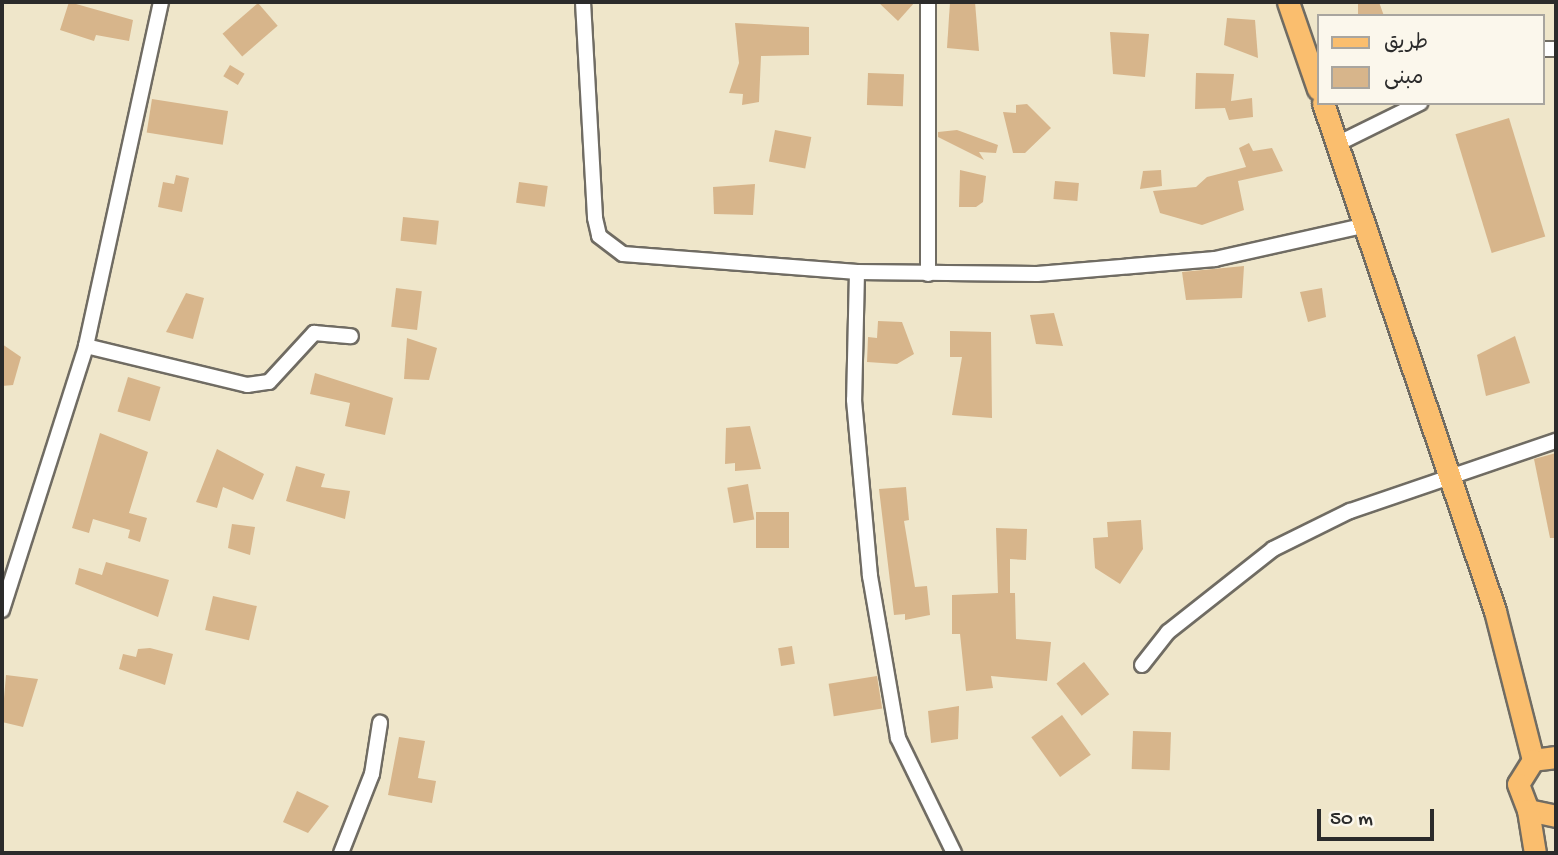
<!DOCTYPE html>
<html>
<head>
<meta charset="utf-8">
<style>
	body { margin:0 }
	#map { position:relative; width:1558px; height:855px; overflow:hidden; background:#efe6ca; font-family:"Gochi Hand","Playpen Sans Arabic",sans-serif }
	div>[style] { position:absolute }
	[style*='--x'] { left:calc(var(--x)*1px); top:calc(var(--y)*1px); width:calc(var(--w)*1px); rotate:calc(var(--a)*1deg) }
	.building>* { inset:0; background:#d7b58b; transform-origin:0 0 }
	.roads { filter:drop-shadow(2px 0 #706c63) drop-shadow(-2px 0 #706c63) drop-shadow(0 2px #706c63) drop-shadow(0 -2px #706c63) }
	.minor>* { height:14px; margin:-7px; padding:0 7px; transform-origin:7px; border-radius:7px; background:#fff }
	.primary>* { height:21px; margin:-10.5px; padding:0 10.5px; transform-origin:10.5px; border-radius:10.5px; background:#fabe6e }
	span { translate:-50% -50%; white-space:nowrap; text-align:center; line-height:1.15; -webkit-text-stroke:6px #fbf7ec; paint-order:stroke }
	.frame { position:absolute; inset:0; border:4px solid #2b2b2b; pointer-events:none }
	.legend { position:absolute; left:1317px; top:14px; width:228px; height:91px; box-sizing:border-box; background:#fbf7ec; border:2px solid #a8a59f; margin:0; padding:9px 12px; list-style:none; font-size:21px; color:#2b2b2b }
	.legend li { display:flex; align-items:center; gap:14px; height:35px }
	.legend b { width:35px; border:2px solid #a8a59f }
	.scale { position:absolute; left:1317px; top:809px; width:117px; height:32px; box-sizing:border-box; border:4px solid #2b2b2b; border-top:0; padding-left:9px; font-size:21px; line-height:24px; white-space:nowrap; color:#2b2b2b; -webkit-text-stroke:5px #fbf7ec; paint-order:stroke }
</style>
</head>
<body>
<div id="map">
	<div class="building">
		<i style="clip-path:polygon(69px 2px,133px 20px,129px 41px,96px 35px,94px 41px,60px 30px)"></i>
		<i style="clip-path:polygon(878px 2px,915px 2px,898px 21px)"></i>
		<i style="clip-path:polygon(950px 2px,975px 2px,979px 51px,947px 48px)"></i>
		<i style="clip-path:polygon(1358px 2px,1379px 2px,1384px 16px,1358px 16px)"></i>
		<i style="left:258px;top:3px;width:30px;height:47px;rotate:49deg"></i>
		<i style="clip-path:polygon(1227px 18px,1255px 20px,1258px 58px,1224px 45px)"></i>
		<i style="clip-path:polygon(735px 23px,809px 27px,809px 55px,761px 56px,759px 102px,742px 105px,743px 94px,729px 93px,739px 63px)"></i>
		<i style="clip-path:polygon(1110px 32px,1149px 34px,1145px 77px,1113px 74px)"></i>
		<i style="left:230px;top:65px;width:17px;height:13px;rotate:31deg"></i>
		<i style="left:868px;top:73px;width:36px;height:32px;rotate:2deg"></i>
		<i style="clip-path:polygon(1196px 73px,1234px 74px,1231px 101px,1252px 98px,1253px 117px,1229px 120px,1225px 108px,1195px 109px)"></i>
		<i style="left:152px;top:99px;width:77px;height:34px;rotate:9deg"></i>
		<i style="clip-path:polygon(1027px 104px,1051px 128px,1025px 153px,1013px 153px,1003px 112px,1016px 113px,1016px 105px)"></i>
		<i style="left:1509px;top:118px;width:124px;height:56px;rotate:73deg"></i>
		<i style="left:775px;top:130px;width:37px;height:32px;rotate:11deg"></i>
		<i style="clip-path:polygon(957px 130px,998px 145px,996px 153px,979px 152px,984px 160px,938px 137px,938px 132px)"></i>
		<i style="clip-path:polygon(1249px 143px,1253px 151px,1272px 148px,1283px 171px,1238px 181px,1244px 210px,1202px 225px,1160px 213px,1153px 191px,1196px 187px,1207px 177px,1246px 167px,1239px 148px)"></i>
		<i style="clip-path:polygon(960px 170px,986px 176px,983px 202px,976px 207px,959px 207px)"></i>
		<i style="clip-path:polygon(1161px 170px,1162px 186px,1140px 189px,1143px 171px)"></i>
		<i style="clip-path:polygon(176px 175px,189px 178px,182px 212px,158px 207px,163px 182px,174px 184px)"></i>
		<i style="left:1055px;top:181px;width:24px;height:18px;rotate:5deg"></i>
		<i style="left:519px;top:182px;width:29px;height:21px;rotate:8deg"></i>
		<i style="clip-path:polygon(755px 184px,753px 215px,714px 214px,713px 187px)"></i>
		<i style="left:403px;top:217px;width:36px;height:24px;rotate:6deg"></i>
		<i style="clip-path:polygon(1244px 266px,1242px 298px,1186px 300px,1182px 272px)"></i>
		<i style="left:396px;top:288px;width:26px;height:39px;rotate:7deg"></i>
		<i style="clip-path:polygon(1322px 288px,1326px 317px,1308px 322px,1300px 292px)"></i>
		<i style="clip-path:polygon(186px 293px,204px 298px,193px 339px,166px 332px)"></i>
		<i style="clip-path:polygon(1054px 313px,1063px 346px,1036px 344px,1030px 315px)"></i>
		<i style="clip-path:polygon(878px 321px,902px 322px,914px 354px,897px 364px,867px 362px,868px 337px,877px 338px)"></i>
		<i style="clip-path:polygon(950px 331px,991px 332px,992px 418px,952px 415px,962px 357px,950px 357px)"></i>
		<i style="clip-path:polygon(1515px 336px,1530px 383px,1486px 396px,1477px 355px)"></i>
		<i style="clip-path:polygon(407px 338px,437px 348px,429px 380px,404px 379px)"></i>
		<i style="clip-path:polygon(2px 344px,21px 357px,13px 385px,2px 386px)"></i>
		<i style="clip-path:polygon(315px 373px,393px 398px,385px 435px,345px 426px,350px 403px,310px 394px)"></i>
		<i style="left:128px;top:377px;width:34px;height:36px;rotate:17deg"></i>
		<i style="clip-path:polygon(750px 426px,761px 469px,735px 471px,735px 463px,725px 464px,726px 428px)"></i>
		<i style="clip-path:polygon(100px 433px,148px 452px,129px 513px,147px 518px,140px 542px,128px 538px,130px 530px,93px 519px,89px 533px,72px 528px)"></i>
		<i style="clip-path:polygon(217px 449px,264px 474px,253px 500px,223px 487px,217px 508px,196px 502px)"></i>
		<i style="clip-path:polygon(1556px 453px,1556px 538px,1550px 538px,1534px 459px)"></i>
		<i style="clip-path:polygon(296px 466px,325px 474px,321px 487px,350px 491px,345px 519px,286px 501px)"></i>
		<i style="left:748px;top:484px;width:36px;height:21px;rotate:80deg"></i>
		<i style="clip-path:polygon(906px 487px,909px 520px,904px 521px,915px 587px,927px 586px,930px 615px,905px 620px,905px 614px,894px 615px,879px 489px)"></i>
		<i style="left:756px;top:512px;width:33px;height:36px"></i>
		<i style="clip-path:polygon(1141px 520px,1143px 549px,1120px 584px,1095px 568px,1093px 538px,1108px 537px,1107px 522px)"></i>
		<i style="clip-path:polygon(232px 524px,255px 527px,250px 555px,228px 548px)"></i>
		<i style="clip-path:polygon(996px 528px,1027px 529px,1026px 560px,1010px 559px,1010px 593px,1015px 593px,1016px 639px,1051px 642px,1047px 681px,991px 676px,993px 688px,966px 691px,960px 634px,952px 634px,952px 595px,998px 593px)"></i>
		<i style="clip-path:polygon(106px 562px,169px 580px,158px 617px,75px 584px,79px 568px,102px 575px)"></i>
		<i style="left:213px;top:596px;width:45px;height:35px;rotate:13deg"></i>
		<i style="left:792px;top:646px;width:18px;height:14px;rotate:81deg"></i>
		<i style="clip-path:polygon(150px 648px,173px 654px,165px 685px,119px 669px,123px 654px,136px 657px,138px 649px)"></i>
		<i style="left:1084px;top:662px;width:41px;height:35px;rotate:52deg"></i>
		<i style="clip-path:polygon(6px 675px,38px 679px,23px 727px,2px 722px)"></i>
		<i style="left:877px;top:676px;width:33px;height:49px;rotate:81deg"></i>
		<i style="clip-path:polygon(959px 706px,958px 739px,931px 743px,928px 711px)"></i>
		<i style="left:1062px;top:715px;width:49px;height:38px;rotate:54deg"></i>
		<i style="left:1133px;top:731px;width:38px;height:38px;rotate:2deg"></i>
		<i style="clip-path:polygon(399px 737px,425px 741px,418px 778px,436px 781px,432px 803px,388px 795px)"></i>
		<i style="clip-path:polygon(297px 791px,329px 806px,308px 833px,283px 822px)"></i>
	</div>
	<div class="roads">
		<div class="minor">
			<i style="--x:583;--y:2;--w:216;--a:86.8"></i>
			<i style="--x:595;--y:218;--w:18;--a:77"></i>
			<i style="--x:599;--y:236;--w:30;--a:37"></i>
			<i style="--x:623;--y:254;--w:235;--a:4.4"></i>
			<i style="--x:857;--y:272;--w:180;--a:0.6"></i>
			<i style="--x:1037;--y:274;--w:179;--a:-4.8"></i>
			<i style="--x:1215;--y:259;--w:156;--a:-12.6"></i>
			<i style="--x:1542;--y:49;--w:14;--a:0"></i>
			<i style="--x:1337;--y:144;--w:93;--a:-26.3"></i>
			<i style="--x:857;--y:272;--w:128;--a:91.3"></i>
			<i style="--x:854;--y:400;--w:177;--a:84.8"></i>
			<i style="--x:870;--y:576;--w:164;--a:80.2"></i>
			<i style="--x:898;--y:738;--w:128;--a:64"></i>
			<i style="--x:928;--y:274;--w:272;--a:-90"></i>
			<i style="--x:86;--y:346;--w:166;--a:13.6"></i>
			<i style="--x:247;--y:385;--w:22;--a:-8"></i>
			<i style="--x:269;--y:382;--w:67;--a:-47.4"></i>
			<i style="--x:314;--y:333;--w:37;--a:5"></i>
			<i style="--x:2;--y:610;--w:277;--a:-72.3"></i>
			<i style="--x:86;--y:346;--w:352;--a:-77.7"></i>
			<i style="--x:1142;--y:665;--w:42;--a:-51.8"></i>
			<i style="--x:1168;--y:632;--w:134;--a:-38.3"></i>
			<i style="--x:1273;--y:549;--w:86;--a:-26.3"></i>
			<i style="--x:1350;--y:511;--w:218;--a:-18.8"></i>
			<i style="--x:341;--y:853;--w:85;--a:-68.6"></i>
			<i style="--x:372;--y:774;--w:52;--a:-81.1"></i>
		</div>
		<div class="primary">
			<i style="--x:1288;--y:2;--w:92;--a:71"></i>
			<i style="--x:1323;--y:103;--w:536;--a:71.29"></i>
			<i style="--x:1495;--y:611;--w:154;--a:75.7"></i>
			<i style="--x:1556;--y:757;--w:23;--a:173"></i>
			<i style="--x:1533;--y:760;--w:28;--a:122"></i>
			<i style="--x:1518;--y:784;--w:28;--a:69"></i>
			<i style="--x:1528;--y:810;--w:29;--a:12"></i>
			<i style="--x:1528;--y:810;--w:44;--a:80.8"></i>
		</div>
	</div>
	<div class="frame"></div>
	<ul class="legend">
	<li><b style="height:9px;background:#fabe6e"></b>طريق</li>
	<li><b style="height:19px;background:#d7b58b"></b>مبنى</li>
	</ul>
	<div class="scale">50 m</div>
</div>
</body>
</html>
